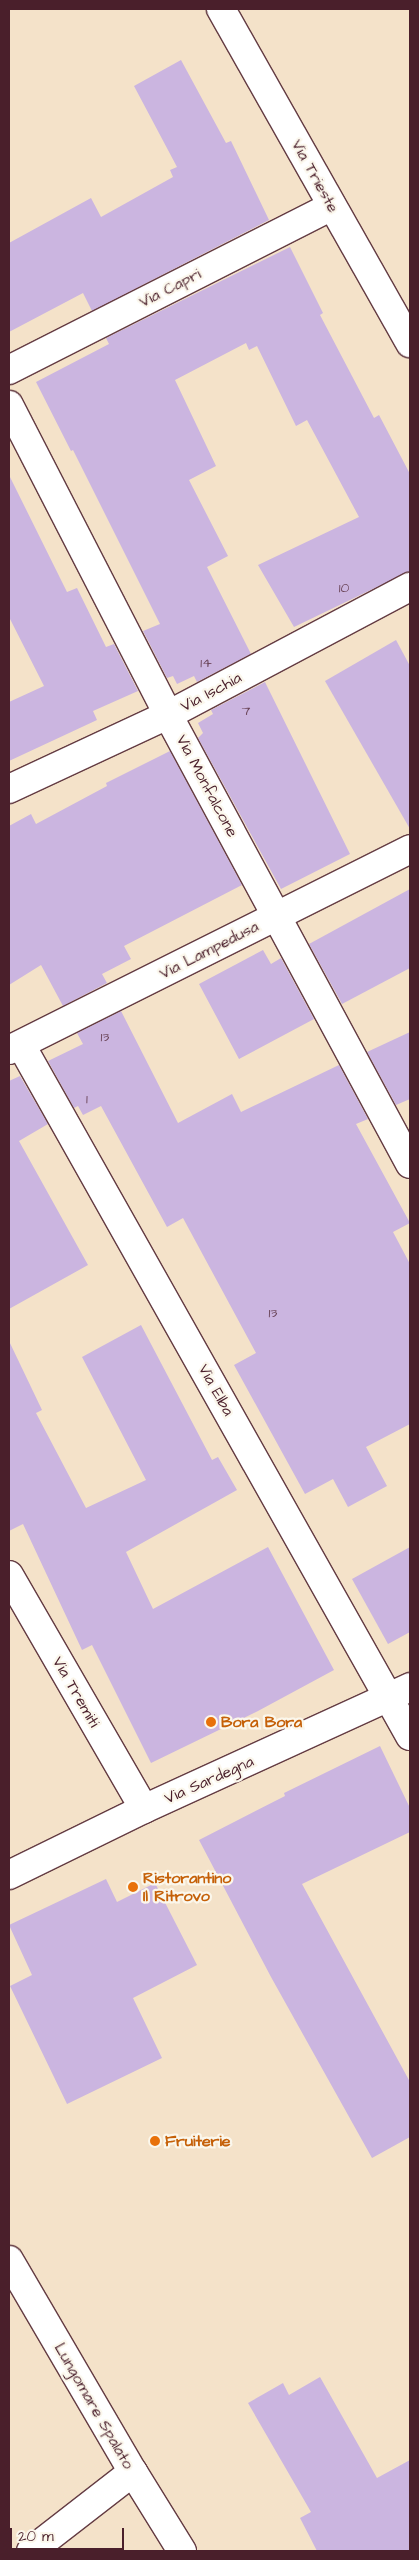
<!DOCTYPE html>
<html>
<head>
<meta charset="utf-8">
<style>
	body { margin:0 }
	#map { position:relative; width:419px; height:2560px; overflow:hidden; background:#f4e2c9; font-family:"Architects Daughter",sans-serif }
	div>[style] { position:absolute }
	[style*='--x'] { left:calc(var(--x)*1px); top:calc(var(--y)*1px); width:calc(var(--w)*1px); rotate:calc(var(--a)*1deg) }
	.building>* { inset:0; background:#cbb5e0 }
	.roads { filter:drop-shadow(1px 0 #643c43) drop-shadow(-1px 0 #643c43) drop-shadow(0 1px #643c43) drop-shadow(0 -1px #643c43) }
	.minor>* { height:28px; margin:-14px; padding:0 14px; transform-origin:14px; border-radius:14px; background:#fff }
	.dots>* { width:14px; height:14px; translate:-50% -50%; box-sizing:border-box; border:2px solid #fbf7ec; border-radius:50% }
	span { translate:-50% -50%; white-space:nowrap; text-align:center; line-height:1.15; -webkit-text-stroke:4.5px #fbf7ec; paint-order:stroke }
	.number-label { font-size:14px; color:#6a4458 }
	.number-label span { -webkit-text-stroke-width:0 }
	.street-label { font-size:16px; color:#4a1f2b }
	.food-label { font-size:16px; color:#c56008; font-weight:700 }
	.left { translate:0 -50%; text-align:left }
	.frame { position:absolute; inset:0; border:10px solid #4a1f2b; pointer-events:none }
	.scale { position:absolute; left:10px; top:2528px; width:114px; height:22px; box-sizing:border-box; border:2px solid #4a1f2b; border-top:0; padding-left:6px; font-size:15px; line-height:18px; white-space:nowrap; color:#4a1f2b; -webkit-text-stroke:4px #fbf7ec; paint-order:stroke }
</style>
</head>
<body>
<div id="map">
	<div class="building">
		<i style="clip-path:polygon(181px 60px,226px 143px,231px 141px,269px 220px,92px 311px,83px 293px,9px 332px,9px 243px,91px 198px,101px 217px,173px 177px,170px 170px,177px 167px,134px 86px)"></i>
		<i style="clip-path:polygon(290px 247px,323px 313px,320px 315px,374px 418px,379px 415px,410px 474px,410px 571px,294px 627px,258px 565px,359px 517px,307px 420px,296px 426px,257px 346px,249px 350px,246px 343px,175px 380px,216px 466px,189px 480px,228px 556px,207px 567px,251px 654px,197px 682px,194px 676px,177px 684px,173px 676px,167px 678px,143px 631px,160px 624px,73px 450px,71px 451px,36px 382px,109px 344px,106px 338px)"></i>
		<i style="clip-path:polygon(9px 475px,67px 592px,77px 588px,106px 647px,114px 644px,138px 691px,93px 711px,97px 720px,9px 761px,9px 702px,44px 686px,9px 617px)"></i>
		<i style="clip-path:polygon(396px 640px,410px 666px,410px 829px,325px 681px)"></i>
		<i style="clip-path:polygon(265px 682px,350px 854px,281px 889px,198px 738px,203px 733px,198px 723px,213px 714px,211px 710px)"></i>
		<i style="clip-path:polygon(170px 751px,242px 885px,124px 946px,131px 959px,102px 974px,107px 983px,63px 1006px,41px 965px,9px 985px,9px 826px,31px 814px,36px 824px,107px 786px,106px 783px)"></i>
		<i style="clip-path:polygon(410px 889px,410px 968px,342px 1004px,309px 944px)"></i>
		<i style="clip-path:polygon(263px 950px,271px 964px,281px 958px,314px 1019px,239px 1059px,199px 984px)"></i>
		<i style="clip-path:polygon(121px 1011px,178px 1123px,232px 1094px,241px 1112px,339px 1065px,368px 1119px,356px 1124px,410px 1223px,393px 1232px,410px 1264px,410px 1424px,366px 1447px,387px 1486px,348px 1507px,333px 1479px,305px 1494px,234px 1365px,256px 1353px,183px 1218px,167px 1227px,101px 1106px,83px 1115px,78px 1106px,74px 1108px,48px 1061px,83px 1044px,77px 1033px)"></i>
		<i style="clip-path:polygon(410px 1032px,410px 1099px,396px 1105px,367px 1052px)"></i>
		<i style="clip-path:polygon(20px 1076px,48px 1124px,19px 1141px,88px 1265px,9px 1309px,9px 1081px)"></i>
		<i style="clip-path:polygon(141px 1325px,212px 1460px,218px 1457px,237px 1490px,126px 1552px,153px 1609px,268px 1547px,334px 1670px,258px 1711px,151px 1763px,92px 1645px,82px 1650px,23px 1524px,9px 1531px,9px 1341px,42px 1410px,36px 1413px,86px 1508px,146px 1480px,82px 1357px)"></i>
		<i style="clip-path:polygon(410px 1547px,410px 1632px,388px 1644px,352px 1579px)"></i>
		<i style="clip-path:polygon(380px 1746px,410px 1808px,410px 1832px,302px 1884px,410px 2082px,410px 2137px,372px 2158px,271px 1977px,199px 1840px,285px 1796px,284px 1793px)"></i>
		<i style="clip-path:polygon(106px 1879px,117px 1902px,155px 1883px,197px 1965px,133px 1998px,162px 2058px,67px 2104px,10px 1986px,32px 1975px,9px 1925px)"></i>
		<i style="clip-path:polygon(320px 2377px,377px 2478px,410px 2460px,410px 2551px,317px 2551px,300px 2518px,311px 2512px,248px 2403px,283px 2383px,289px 2395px)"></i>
	</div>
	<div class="roads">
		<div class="minor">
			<i style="--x:221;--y:9;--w:384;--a:60.5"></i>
			<i style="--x:9;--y:370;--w:362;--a:-26.9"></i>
			<i style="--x:9;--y:405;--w:348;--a:62.8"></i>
			<i style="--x:168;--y:715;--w:510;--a:61.68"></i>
			<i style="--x:9;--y:789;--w:175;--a:-25"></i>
			<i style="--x:168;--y:715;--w:274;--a:-27.9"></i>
			<i style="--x:21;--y:1045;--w:793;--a:60.62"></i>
			<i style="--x:9;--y:1050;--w:449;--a:-26.6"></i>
			<i style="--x:9;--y:1575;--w:270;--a:60"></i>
			<i style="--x:9;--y:1875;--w:150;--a:-26.1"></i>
			<i style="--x:144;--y:1809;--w:293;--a:-24.6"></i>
			<i style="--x:9;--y:2260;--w:246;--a:59.7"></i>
			<i style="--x:133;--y:2472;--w:93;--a:58.2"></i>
			<i style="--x:31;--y:2551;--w:129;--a:-37.8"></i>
		</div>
	</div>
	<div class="dots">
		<i style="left:211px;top:1722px;background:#e8710a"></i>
		<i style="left:133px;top:1887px;background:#e8710a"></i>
		<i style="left:155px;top:2141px;background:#e8710a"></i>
	</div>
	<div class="number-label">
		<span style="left:344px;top:588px">10</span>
		<span style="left:206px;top:663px">14</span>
		<span style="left:246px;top:711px">7</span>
		<span style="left:105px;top:1037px">13</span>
		<span style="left:87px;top:1099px">1</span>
		<span style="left:273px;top:1313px">13</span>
	</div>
	<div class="street-label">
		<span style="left:315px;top:176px;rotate:61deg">Via Trieste</span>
		<span style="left:170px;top:288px;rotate:-27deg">Via Capri</span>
		<span style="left:211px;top:692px;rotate:-28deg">Via Ischia</span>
		<span style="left:207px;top:786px;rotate:62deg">Via Monfalcone</span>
		<span style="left:209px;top:950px;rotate:-27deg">Via Lampedusa</span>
		<span style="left:216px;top:1390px;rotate:61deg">Via Elba</span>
		<span style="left:76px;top:1692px;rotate:60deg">Via Tremiti</span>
		<span style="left:209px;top:1780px;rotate:-24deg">Via Sardegna</span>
		<span style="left:94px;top:2406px;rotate:60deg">Lungomare Spalato</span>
	</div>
	<div class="food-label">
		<span class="left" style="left:221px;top:1722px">Bora Bora</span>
		<span class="left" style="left:143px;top:1887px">Ristorantino<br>Il Ritrovo</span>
		<span class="left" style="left:165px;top:2141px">Fruiterie</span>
	</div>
	<div class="frame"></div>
	<div class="scale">20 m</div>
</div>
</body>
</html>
